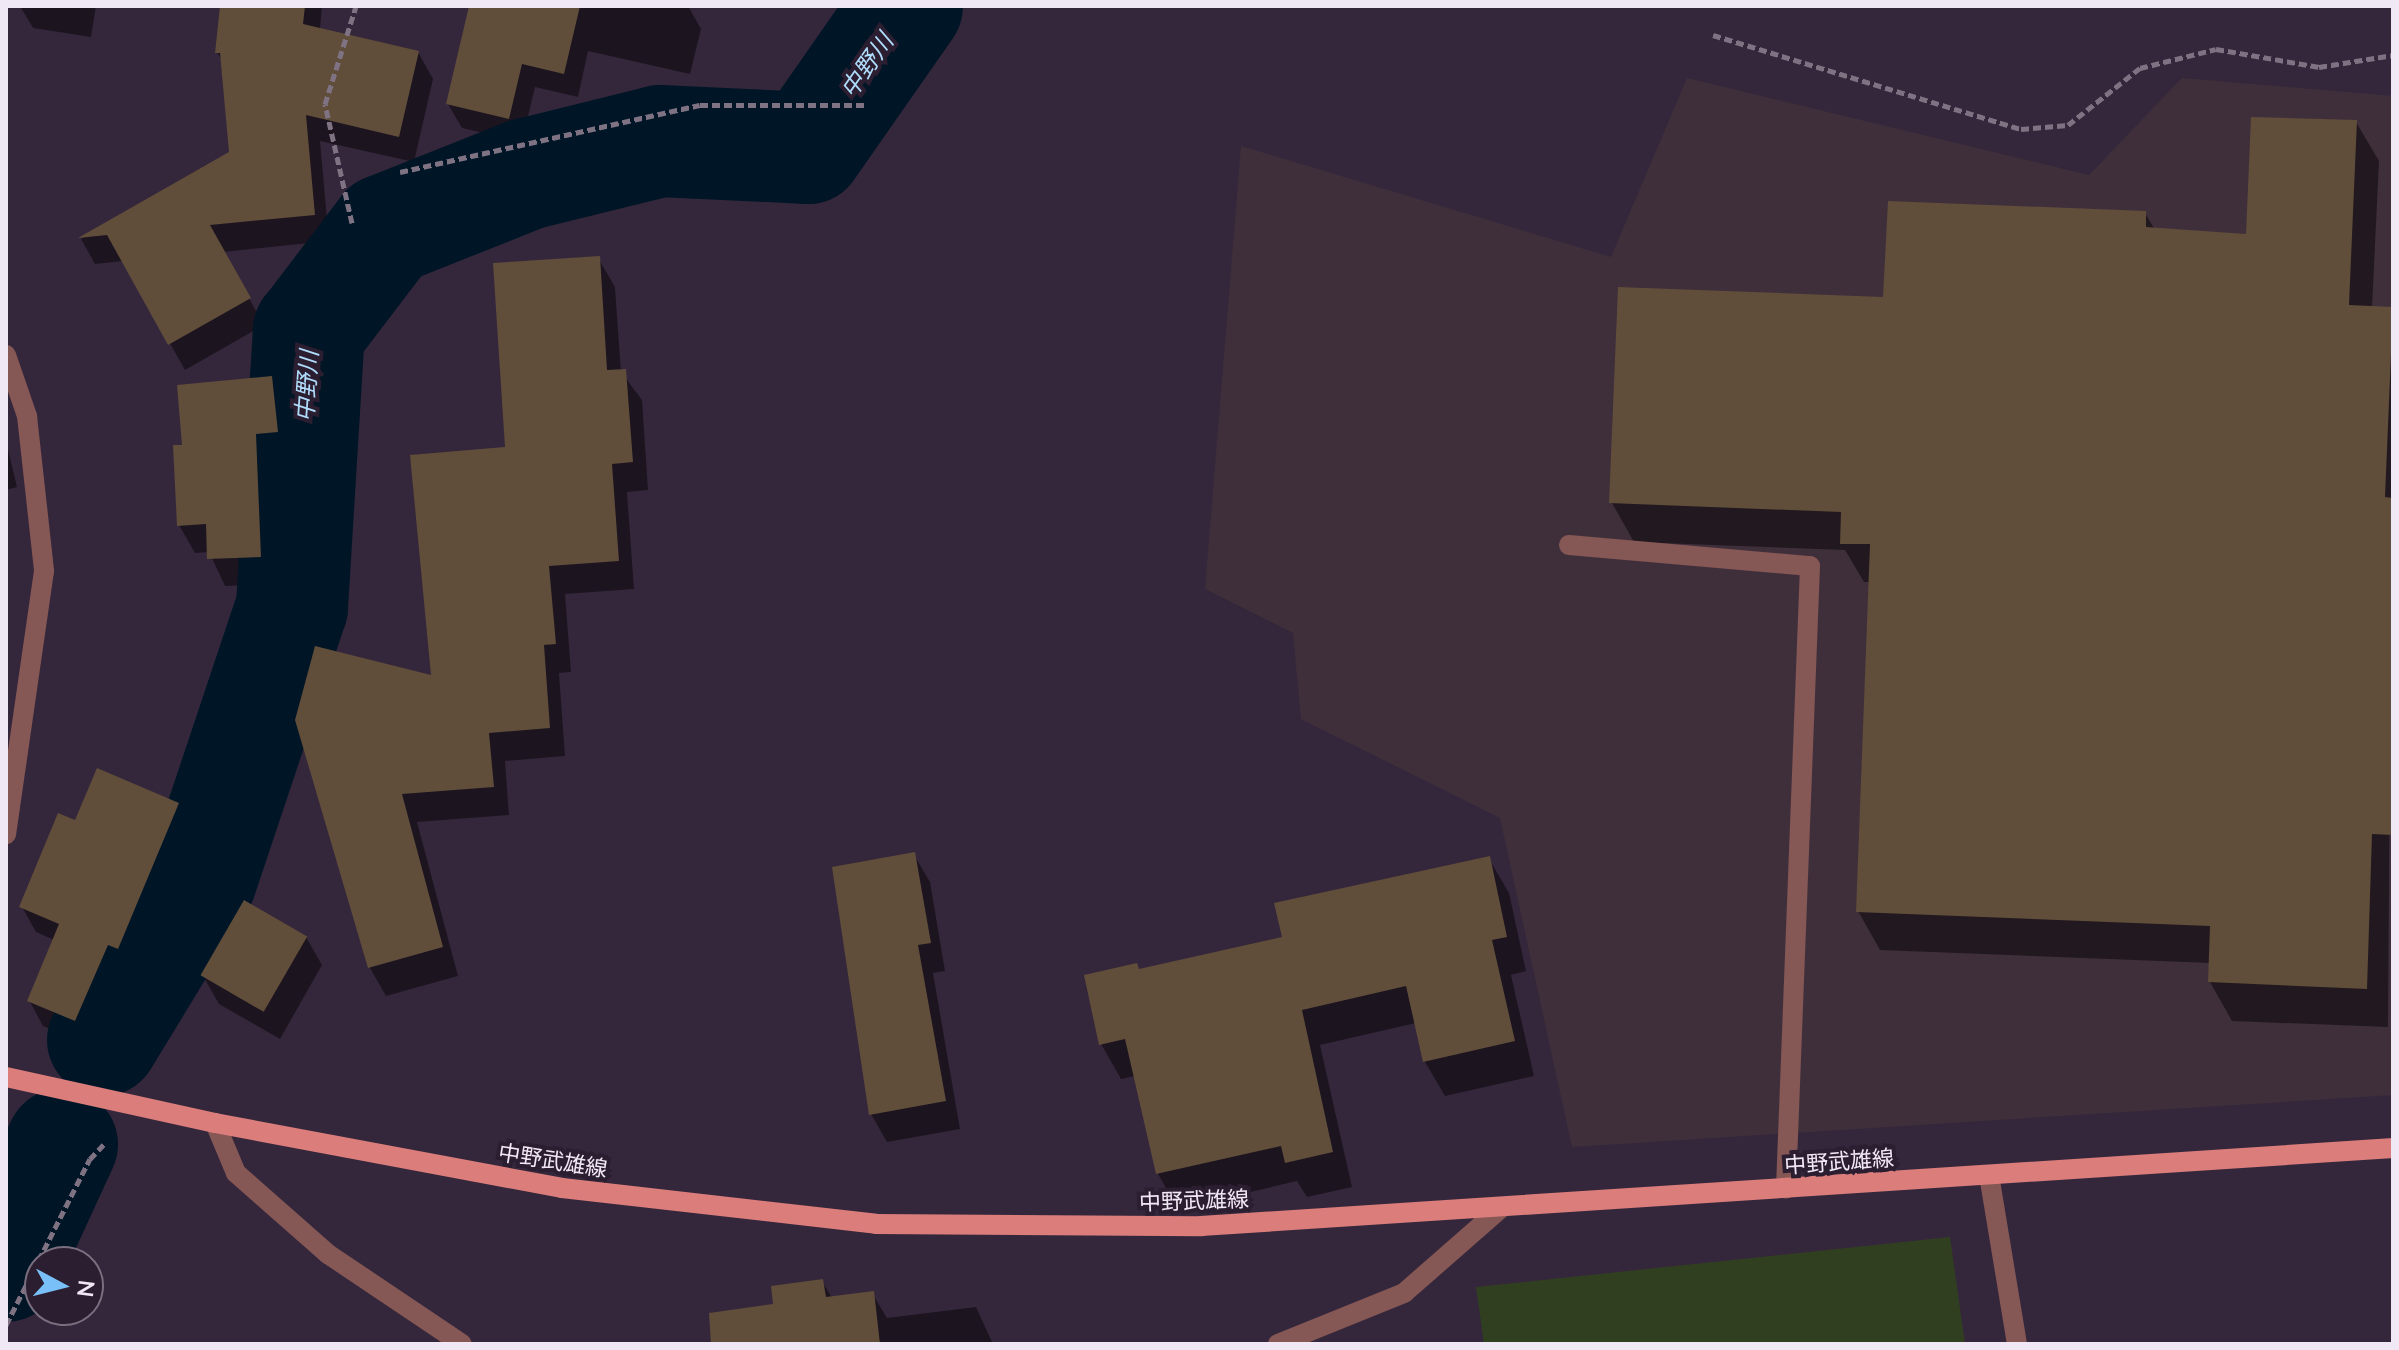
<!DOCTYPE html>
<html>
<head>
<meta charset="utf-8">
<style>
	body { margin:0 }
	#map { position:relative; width:2399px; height:1350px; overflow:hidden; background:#35273b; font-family:Lato,"Noto Sans JP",sans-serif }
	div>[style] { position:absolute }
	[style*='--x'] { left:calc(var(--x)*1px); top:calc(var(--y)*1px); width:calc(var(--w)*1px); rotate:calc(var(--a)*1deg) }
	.industrial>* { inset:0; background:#3f2f3b }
	.green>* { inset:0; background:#313f21 }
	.shadow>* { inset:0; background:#0007 }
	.river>* { height:112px; margin:-56px; padding:0 56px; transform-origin:56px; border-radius:56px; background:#001627 }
	.building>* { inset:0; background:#604d3a; transform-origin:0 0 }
	.path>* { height:5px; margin-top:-2.5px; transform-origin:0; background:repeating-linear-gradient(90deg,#7e7283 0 8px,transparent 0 12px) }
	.minor>* { height:20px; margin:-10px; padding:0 10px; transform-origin:10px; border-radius:10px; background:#855755 }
	.major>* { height:20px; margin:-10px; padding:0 10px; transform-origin:10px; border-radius:10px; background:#db7d7b }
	span { translate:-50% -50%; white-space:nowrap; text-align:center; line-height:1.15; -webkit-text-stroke:8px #2b1e31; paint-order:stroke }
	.street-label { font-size:22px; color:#f1e8f5 }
	.water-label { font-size:24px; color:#b0dcfc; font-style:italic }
	.frame { position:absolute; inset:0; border:8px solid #f1e8f5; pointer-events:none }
	.north { position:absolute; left:24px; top:1246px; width:80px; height:80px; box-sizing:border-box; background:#2b1e31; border:2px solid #7a6f7f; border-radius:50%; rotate:97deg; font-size:22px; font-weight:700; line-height:32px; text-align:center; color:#f1e8f5 }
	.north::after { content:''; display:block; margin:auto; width:28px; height:36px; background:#79bff8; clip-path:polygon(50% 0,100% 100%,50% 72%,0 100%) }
</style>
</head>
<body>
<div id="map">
	<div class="industrial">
		<i style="clip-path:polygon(1687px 78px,2089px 175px,2182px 78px,2393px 96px,2393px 1095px,1572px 1147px,1500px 818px,1301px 719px,1293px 633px,1205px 589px,1241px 146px,1611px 257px)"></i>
	</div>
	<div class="green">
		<i style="clip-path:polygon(1950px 1237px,1965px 1344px,1484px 1344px,1476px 1287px)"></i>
	</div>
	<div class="shadow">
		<i style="clip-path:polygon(20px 6px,96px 6px,91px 37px,33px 28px)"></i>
		<i style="clip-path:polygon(222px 6px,322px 6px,320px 29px,418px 52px,433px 79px,414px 162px,320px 141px,329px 241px,223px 252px,264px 325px,185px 370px,123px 261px,95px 264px,81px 239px,231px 153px,223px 63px,217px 52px)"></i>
		<i style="clip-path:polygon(471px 6px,688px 6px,701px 29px,690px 74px,588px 51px,578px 97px,535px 87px,522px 142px,462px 128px,448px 104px)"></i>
		<i style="clip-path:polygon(2356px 122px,2379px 161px,2372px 308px,2393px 311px,2388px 1027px,2232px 1021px,2210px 982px,2211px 963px,1880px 950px,1858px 911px,1871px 582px,1864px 582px,1845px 550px,1634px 542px,1612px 503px,1885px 299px,2145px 213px,2155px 230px,2248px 236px)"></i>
		<i style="clip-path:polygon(598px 258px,615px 287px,621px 372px,642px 400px,648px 490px,627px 492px,634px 589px,565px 594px,571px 672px,559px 673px,565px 756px,505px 761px,509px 815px,417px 822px,458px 976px,386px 996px,370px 968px,297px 720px,433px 678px,507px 449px)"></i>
		<i style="clip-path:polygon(271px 378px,287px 406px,293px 459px,270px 462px,276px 584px,225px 586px,209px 552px,195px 553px,179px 525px,185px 447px)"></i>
		<i style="clip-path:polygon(6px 441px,17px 487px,6px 490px)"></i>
		<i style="clip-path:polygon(178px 804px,193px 829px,132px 973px,123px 969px,90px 1045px,43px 1026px,29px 1000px,54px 940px,36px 932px,22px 907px,76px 823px)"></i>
		<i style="clip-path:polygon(914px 855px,930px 882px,945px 971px,933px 973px,960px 1129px,887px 1142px,871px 1114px)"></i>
		<i style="clip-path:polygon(1489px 859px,1509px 893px,1526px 971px,1511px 975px,1534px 1076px,1445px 1096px,1425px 1062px,1416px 1023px,1320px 1045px,1352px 1187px,1307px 1197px,1297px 1181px,1178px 1209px,1158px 1174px,1135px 1076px,1121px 1079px,1101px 1044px,1140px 971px,1284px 939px)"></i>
		<i style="clip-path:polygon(306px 937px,322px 965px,280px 1039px,219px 1004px,203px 976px)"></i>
		<i style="clip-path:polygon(6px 1161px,26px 1196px,6px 1230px)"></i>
		<i style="clip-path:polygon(822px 1281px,832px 1298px,872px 1293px,887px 1318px,976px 1307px,993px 1344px,780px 1344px)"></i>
	</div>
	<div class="river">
		<i style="--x:103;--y:1040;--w:188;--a:-58.7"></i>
		<i style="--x:201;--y:879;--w:287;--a:-71.5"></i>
		<i style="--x:292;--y:607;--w:277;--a:-86.5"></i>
		<i style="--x:309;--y:331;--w:127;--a:-52.7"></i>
		<i style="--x:386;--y:230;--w:152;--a:-21.7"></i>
		<i style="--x:527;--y:174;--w:137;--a:-13.9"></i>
		<i style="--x:660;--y:141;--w:148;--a:2.7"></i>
		<i style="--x:808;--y:148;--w:173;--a:-55.1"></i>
		<i style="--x:6;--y:1266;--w:134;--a:-65.3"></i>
	</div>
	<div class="building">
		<i style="clip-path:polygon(220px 6px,305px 6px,303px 24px,419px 51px,399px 137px,306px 115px,315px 215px,210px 225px,251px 298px,168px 345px,107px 235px,78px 238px,229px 152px,220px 53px,215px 53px)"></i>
		<i style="clip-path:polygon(469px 6px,580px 6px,564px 74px,522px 64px,509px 119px,446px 104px)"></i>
		<i style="clip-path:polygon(2251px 117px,2357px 120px,2349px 305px,2393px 307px,2385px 497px,2393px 498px,2393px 835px,2372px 834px,2367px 989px,2208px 982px,2210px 926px,1856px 912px,1870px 544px,1840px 544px,1841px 512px,1609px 503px,1618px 287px,1883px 297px,1888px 201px,2146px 211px,2146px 227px,2246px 234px)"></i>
		<i style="clip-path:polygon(600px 256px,607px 370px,626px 369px,633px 462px,612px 464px,619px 561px,549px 566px,556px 644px,544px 645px,550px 728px,489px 733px,494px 787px,402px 794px,443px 947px,368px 968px,295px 720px,315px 646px,431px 675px,410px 455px,505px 447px,493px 263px)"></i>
		<i style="clip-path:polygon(272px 376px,278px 432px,256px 434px,261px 557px,207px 559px,206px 524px,177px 526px,173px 445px,182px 445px,177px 385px)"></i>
		<i style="clip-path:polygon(97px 768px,179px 803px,118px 949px,108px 945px,75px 1021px,27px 1001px,59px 924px,19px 907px,58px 813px,75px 820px)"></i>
		<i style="clip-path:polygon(915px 852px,931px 943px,918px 945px,946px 1101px,869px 1115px,832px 867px)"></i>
		<i style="clip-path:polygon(1490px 856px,1507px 937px,1492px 940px,1515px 1041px,1423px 1062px,1406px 986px,1302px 1010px,1333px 1152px,1285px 1163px,1281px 1146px,1156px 1174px,1125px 1039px,1099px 1045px,1084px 975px,1137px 963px,1139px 969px,1282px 937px,1274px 903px)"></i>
		<i style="left:244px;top:900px;width:73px;height:87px;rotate:30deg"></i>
		<i style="clip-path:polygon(823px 1279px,826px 1297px,874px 1291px,880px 1344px,711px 1344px,709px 1313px,773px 1304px,771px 1286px)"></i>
	</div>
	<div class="path">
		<i style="--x:1713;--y:35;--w:322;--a:17"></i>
		<i style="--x:2021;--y:129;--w:47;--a:-4.9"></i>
		<i style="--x:2068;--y:125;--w:92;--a:-38.4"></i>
		<i style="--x:2140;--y:68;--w:78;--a:-14"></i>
		<i style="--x:2216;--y:49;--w:105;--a:9.9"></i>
		<i style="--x:2319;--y:67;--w:75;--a:-9.2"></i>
		<i style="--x:400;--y:172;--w:307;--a:-12.6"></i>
		<i style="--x:700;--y:105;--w:168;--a:0"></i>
		<i style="--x:352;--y:223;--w:122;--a:-102.8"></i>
		<i style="--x:325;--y:104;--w:103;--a:-72.4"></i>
		<i style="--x:6;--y:1325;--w:186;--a:-63.2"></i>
		<i style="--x:90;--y:1159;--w:23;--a:-47"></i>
	</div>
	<div class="minor">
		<i style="--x:6;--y:355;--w:65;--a:71"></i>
		<i style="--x:27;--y:416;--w:156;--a:83.7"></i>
		<i style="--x:44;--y:571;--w:266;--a:98.2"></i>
		<i style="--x:1569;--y:545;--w:242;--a:5"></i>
		<i style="--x:1810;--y:566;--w:623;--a:92.21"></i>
		<i style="--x:215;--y:1123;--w:54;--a:67.2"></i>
		<i style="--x:236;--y:1173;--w:123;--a:41.4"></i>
		<i style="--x:328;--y:1254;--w:161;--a:33.9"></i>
		<i style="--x:1989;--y:1175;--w:171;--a:80.6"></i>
		<i style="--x:1278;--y:1344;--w:136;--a:-22"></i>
		<i style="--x:1404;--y:1293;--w:129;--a:-41.2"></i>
	</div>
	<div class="major">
		<i style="--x:6;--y:1077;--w:214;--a:12.4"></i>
		<i style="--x:215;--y:1123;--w:353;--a:10.6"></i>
		<i style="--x:562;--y:1188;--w:316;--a:6.5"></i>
		<i style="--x:876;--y:1224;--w:325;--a:0.4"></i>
		<i style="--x:1201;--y:1226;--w:1195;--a:-3.74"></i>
	</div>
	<div class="street-label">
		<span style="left:553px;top:1160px;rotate:9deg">中野武雄線</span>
		<span style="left:1839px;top:1161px;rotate:-4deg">中野武雄線</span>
		<span style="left:1194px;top:1200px;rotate:-2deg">中野武雄線</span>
	</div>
	<div class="water-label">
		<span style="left:866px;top:65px;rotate:-55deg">中野川</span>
		<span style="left:306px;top:386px;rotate:-86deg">中野川</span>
	</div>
	<div class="frame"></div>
	<div class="north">N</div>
</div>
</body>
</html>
